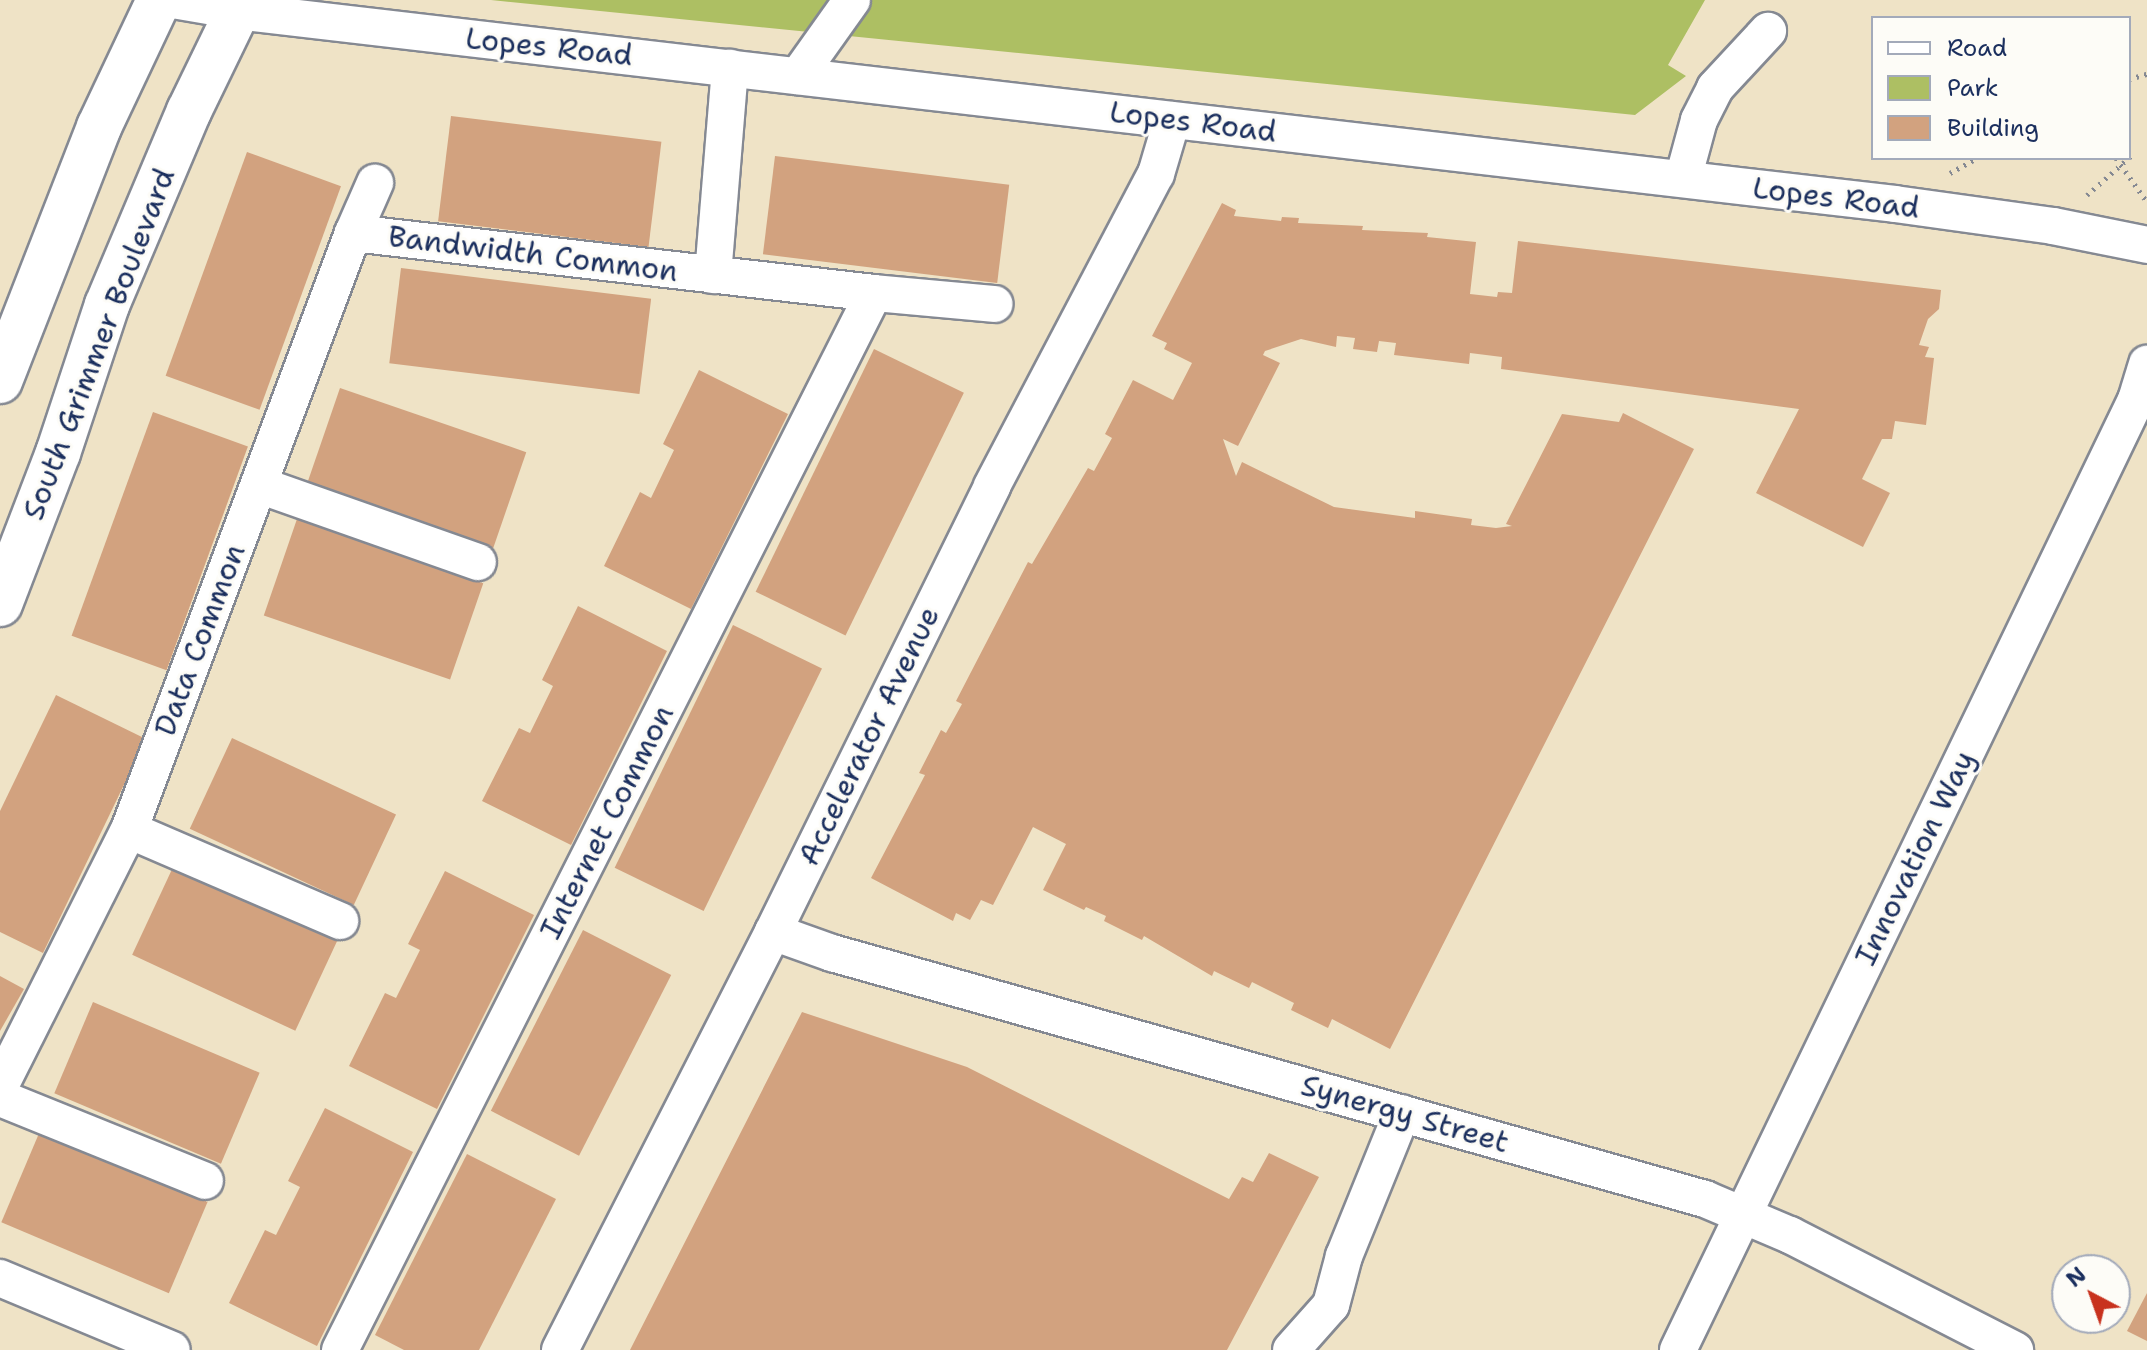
<!DOCTYPE html>
<html>
<head>
<meta charset="utf-8">
<style>
	body { margin:0 }
	#map { position:relative; width:2147px; height:1350px; overflow:hidden; background:#efe3c6; font-family:"Shantell Sans",sans-serif }
	div>[style] { position:absolute }
	[style*='--x'] { left:calc(var(--x)*1px); top:calc(var(--y)*1px); width:calc(var(--w)*1px); rotate:calc(var(--a)*1deg) }
	.green>* { inset:0; background:#adbf63 }
	.building>* { inset:0; background:#d2a27f; transform-origin:0 0 }
	.path>* { height:5px; margin-top:-2.5px; transform-origin:0; background:repeating-linear-gradient(90deg,#858992 0 2px,transparent 0 8px) }
	.roads { filter:drop-shadow(2px 0 #858992) drop-shadow(-2px 0 #858992) drop-shadow(0 2px #858992) drop-shadow(0 -2px #858992) }
	.minor>* { height:36px; margin:-18px; padding:0 18px; transform-origin:18px; border-radius:18px; background:#fff }
	.major>* { height:44px; margin:-22px; padding:0 22px; transform-origin:22px; border-radius:22px; background:#fff }
	span { translate:-50% -50%; white-space:nowrap; text-align:center; line-height:1.15; -webkit-text-stroke:6px #fdfcf7; paint-order:stroke }
	.street-label { font-size:30px; color:#1b2f5e }
	.legend { position:absolute; left:1871px; top:16px; width:260px; height:144px; box-sizing:border-box; background:#fdfcf7; border:2px solid #a3aaba; margin:0; padding:10px 14px; list-style:none; font-size:24px; color:#1b2f5e }
	.legend li { display:flex; align-items:center; gap:16px; height:40px }
	.legend b { width:40px; border:2px solid #a3aaba }
	.north { position:absolute; left:2051px; top:1254px; width:80px; height:80px; box-sizing:border-box; background:#fdfcf7; border:2px solid #a3aaba; border-radius:50%; rotate:319deg; font-size:22px; font-weight:700; line-height:32px; text-align:center; color:#1b2f5e }
	.north::after { content:''; display:block; margin:auto; width:28px; height:36px; background:#c8321e; clip-path:polygon(50% 0,100% 100%,50% 72%,0 100%) }
</style>
</head>
<body>
<div id="map">
	<div class="green">
		<i style="clip-path:polygon(491px 0,1705px 0,1668px 65px,1686px 76px,1635px 115px)"></i>
	</div>
	<div class="building">
		<i style="left:451px;top:116px;width:212px;height:106px;rotate:7deg"></i>
		<i style="left:247px;top:152px;width:100px;height:238px;rotate:20deg"></i>
		<i style="left:775px;top:156px;width:236px;height:99px;rotate:7deg"></i>
		<i style="clip-path:polygon(1222px 203px,1236px 210px,1234px 216px,1281px 221px,1282px 217px,1299px 218px,1298px 223px,1363px 226px,1362px 230px,1428px 233px,1427px 237px,1476px 242px,1470px 294px,1497px 297px,1498px 292px,1512px 293px,1518px 241px,1941px 290px,1939px 309px,1928px 319px,1919px 345px,1929px 347px,1925px 357px,1934px 358px,1926px 425px,1895px 421px,1892px 439px,1882px 439px,1862px 479px,1890px 493px,1863px 547px,1756px 493px,1799px 409px,1501px 369px,1502px 357px,1470px 353px,1469px 364px,1394px 355px,1396px 343px,1379px 341px,1377px 352px,1353px 349px,1355px 338px,1337px 336px,1336px 347px,1301px 339px,1265px 351px,1263px 355px,1280px 363px,1238px 446px,1223px 439px,1236px 476px,1242px 462px,1334px 507px,1415px 518px,1415px 511px,1472px 519px,1471px 525px,1496px 528px,1512px 526px,1506px 524px,1562px 414px,1619px 422px,1623px 413px,1694px 449px,1390px 1049px,1332px 1019px,1328px 1028px,1291px 1010px,1294px 1003px,1252px 982px,1249px 988px,1214px 971px,1212px 976px,1144px 936px,1142px 940px,1104px 921px,1106px 916px,1086px 907px,1084px 910px,1043px 890px,1066px 844px,1033px 827px,993px 905px,981px 900px,970px 920px,956px 913px,953px 921px,871px 878px,925px 775px,919px 773px,941px 730px,946px 733px,962px 704px,956px 701px,1028px 562px,1032px 564px,1088px 468px,1094px 471px,1112px 438px,1105px 434px,1133px 380px,1173px 400px,1192px 363px,1164px 349px,1167px 343px,1152px 336px)"></i>
		<i style="left:401px;top:268px;width:252px;height:96px;rotate:7deg"></i>
		<i style="left:874px;top:349px;width:100px;height:270px;rotate:26deg"></i>
		<i style="clip-path:polygon(699px 370px,788px 414px,691px 609px,604px 566px,640px 492px,651px 498px,674px 450px,663px 444px)"></i>
		<i style="left:340px;top:388px;width:197px;height:102px;rotate:19deg"></i>
		<i style="left:153px;top:412px;width:101px;height:238px;rotate:20deg"></i>
		<i style="left:297px;top:519px;width:197px;height:102px;rotate:19deg"></i>
		<i style="clip-path:polygon(578px 606px,667px 651px,571px 845px,482px 801px,519px 728px,530px 733px,553px 686px,542px 680px)"></i>
		<i style="left:733px;top:625px;width:99px;height:270px;rotate:26deg"></i>
		<i style="clip-path:polygon(56px 695px,146px 739px,43px 953px,0 932px,0 811px)"></i>
		<i style="left:232px;top:738px;width:181px;height:100px;rotate:25deg"></i>
		<i style="left:174px;top:865px;width:180px;height:99px;rotate:25deg"></i>
		<i style="clip-path:polygon(445px 871px,534px 915px,437px 1109px,349px 1066px,385px 993px,396px 998px,420px 950px,408px 944px)"></i>
		<i style="left:583px;top:930px;width:99px;height:203px;rotate:27deg"></i>
		<i style="clip-path:polygon(0 976px,24px 989px,0 1031px)"></i>
		<i style="left:93px;top:1002px;width:181px;height:99px;rotate:23deg"></i>
		<i style="clip-path:polygon(802px 1012px,967px 1067px,1229px 1199px,1242px 1177px,1253px 1182px,1269px 1153px,1319px 1177px,1227px 1350px,630px 1350px)"></i>
		<i style="clip-path:polygon(325px 1108px,413px 1152px,317px 1346px,229px 1303px,265px 1230px,276px 1235px,300px 1187px,288px 1181px)"></i>
		<i style="left:40px;top:1131px;width:182px;height:99px;rotate:23deg"></i>
		<i style="clip-path:polygon(467px 1154px,556px 1199px,479px 1350px,404px 1350px,375px 1335px)"></i>
		<i style="clip-path:polygon(2147px 1293px,2147px 1341px,2127px 1331px)"></i>
	</div>
	<div class="path">
		<i style="--x:2129;--y:79;--w:19;--a:-16"></i>
		<i style="--x:2116;--y:158;--w:54;--a:54.8"></i>
		<i style="--x:1950;--y:173;--w:31;--a:-29"></i>
		<i style="--x:2087;--y:195;--w:59;--a:-41.6"></i>
	</div>
	<div class="roads">
		<div class="minor">
			<i style="--x:173;--y:0;--w:65;--a:9.8"></i>
			<i style="--x:237;--y:11;--w:1669;--a:6.64"></i>
			<i style="--x:1895;--y:204;--w:160;--a:7.9"></i>
			<i style="--x:2053;--y:226;--w:96;--a:11.4"></i>
			<i style="--x:798;--y:76;--w:93;--a:-54.6"></i>
			<i style="--x:1683;--y:179;--w:61;--a:-74.8"></i>
			<i style="--x:1699;--y:120;--w:36;--a:-63"></i>
			<i style="--x:1715;--y:88;--w:78;--a:-47.1"></i>
			<i style="--x:353;--y:233;--w:524;--a:6.57"></i>
			<i style="--x:874;--y:293;--w:121;--a:5.2"></i>
			<i style="--x:713;--y:275;--w:208;--a:-85.3"></i>
			<i style="--x:259;--y:485;--w:232;--a:19.4"></i>
			<i style="--x:129;--y:830;--w:230;--a:23.3"></i>
			<i style="--x:773;--y:932;--w:63;--a:19.6"></i>
			<i style="--x:832;--y:953;--w:907;--a:15.74"></i>
			<i style="--x:1705;--y:1199;--w:92;--a:23"></i>
			<i style="--x:1790;--y:1235;--w:253;--a:27.1"></i>
			<i style="--x:0;--y:1086;--w:287;--a:-63.3"></i>
			<i style="--x:129;--y:830;--w:638;--a:-69.43"></i>
			<i style="--x:353;--y:233;--w:55;--a:-66.3"></i>
			<i style="--x:0;--y:1098;--w:221;--a:22"></i>
			<i style="--x:0;--y:1278;--w:186;--a:22.7"></i>
			<i style="--x:340;--y:1350;--w:1184;--a:-63.2"></i>
			<i style="--x:560;--y:1350;--w:469;--a:-63"></i>
			<i style="--x:773;--y:932;--w:497;--a:-63.8"></i>
			<i style="--x:992;--y:486;--w:352;--a:-62.3"></i>
			<i style="--x:1156;--y:174;--w:56;--a:-73.5"></i>
			<i style="--x:1291;--y:1350;--w:60;--a:-48.4"></i>
			<i style="--x:1331;--y:1305;--w:51;--a:-75.1"></i>
			<i style="--x:1344;--y:1256;--w:154;--a:-67.9"></i>
			<i style="--x:1678;--y:1350;--w:1055;--a:-64.26"></i>
			<i style="--x:2136;--y:400;--w:38;--a:-73"></i>
		</div>
		<div class="major">
			<i style="--x:0;--y:381;--w:273;--a:-68.7"></i>
			<i style="--x:99;--y:127;--w:140;--a:-64.7"></i>
			<i style="--x:0;--y:604;--w:162;--a:-69"></i>
			<i style="--x:58;--y:453;--w:156;--a:-71.7"></i>
			<i style="--x:107;--y:305;--w:211;--a:-67.1"></i>
			<i style="--x:189;--y:111;--w:123;--a:-64.1"></i>
		</div>
	</div>
	<div class="street-label">
		<span style="left:549px;top:47px;rotate:6deg">Lopes Road</span>
		<span style="left:1193px;top:122px;rotate:7deg">Lopes Road</span>
		<span style="left:1836px;top:198px;rotate:7deg">Lopes Road</span>
		<span style="left:533px;top:254px;rotate:7deg">Bandwidth Common</span>
		<span style="left:99px;top:344px;rotate:-69deg">South Grimmer Boulevard</span>
		<span style="left:200px;top:640px;rotate:-69deg">Data Common</span>
		<span style="left:869px;top:736px;rotate:-64deg">Accelerator Avenue</span>
		<span style="left:607px;top:822px;rotate:-63deg">Internet Common</span>
		<span style="left:1915px;top:858px;rotate:-64deg">Innovation Way</span>
		<span style="left:1405px;top:1114px;rotate:16deg">Synergy Street</span>
	</div>
	<ul class="legend">
	<li><b style="height:10px;background:#fff"></b>Road</li>
	<li><b style="height:22px;background:#adbf63"></b>Park</li>
	<li><b style="height:22px;background:#d2a27f"></b>Building</li>
	</ul>
	<div class="north">N</div>
</div>
</body>
</html>
